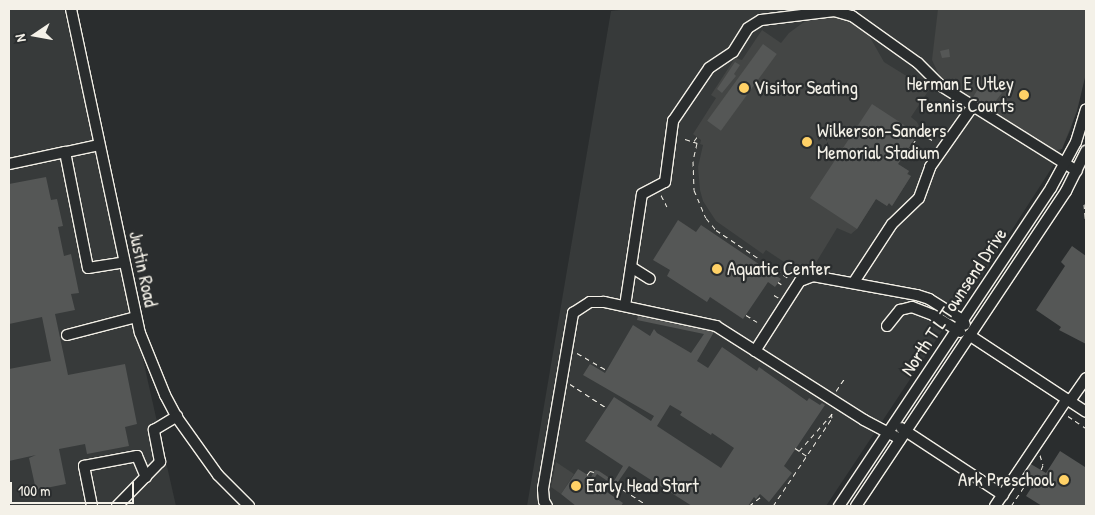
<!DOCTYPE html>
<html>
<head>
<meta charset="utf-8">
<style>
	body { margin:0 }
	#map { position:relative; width:1095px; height:515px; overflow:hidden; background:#2a2d2e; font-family:"Patrick Hand",sans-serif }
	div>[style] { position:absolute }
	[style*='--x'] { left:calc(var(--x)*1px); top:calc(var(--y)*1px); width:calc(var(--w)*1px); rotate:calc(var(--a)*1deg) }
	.built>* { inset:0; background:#373a3a }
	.green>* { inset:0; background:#444645 }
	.building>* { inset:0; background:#555756; transform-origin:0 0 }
	.path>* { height:1px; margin-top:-0.5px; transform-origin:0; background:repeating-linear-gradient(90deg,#f4f1e8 0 5px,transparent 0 9px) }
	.roads { filter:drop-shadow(1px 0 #f4f1e8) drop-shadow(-1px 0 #f4f1e8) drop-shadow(0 1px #f4f1e8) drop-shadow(0 -1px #f4f1e8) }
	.minor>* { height:10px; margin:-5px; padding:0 5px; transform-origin:5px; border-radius:5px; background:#2a2d2e }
	.dots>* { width:14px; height:14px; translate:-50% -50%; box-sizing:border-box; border:2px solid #2a2d2e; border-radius:50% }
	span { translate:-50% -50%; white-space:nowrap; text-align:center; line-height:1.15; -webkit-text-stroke:4.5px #2a2d2e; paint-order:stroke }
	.poi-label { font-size:19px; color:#f4f1e8 }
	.right { translate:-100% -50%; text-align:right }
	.left { translate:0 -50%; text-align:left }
	.street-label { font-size:19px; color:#f4f1e8 }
	.frame { position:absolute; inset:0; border:10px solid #f4f1e8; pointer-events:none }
	.north { position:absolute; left:10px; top:10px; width:50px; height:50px; -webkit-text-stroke:4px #2a2d2e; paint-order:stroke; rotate:258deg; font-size:14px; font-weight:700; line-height:20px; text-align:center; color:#f4f1e8 }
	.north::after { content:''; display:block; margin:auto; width:18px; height:22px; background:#f4f1e8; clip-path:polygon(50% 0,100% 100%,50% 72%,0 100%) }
	.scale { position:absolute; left:10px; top:482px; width:124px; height:22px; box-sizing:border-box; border:2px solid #f4f1e8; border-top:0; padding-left:6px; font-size:15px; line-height:18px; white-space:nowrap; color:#f4f1e8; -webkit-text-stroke:4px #2a2d2e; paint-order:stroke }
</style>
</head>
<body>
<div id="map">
	<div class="built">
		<i style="clip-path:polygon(9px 9px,64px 9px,176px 506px,9px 506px)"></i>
		<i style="clip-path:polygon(629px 9px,1086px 9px,1086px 73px,1071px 129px,1053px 166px,979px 281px,946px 325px,826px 506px,527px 506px,611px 11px)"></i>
	</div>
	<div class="green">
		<i style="clip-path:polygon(938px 9px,1086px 9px,1086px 73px,1077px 111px,1062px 149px,1055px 150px,941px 79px,932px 60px)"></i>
		<i style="clip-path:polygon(831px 16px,845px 18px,867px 32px,884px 62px,929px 90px,911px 117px,917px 122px,920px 128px,918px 134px,898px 164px,909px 171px,908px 174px,911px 176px,892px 206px,889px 203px,887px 206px,876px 199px,857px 229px,851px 234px,837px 228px,814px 266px,796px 270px,766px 250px,763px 254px,716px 221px,703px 201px,700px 190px,698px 167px,703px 145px,700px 144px,701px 140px,693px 134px,716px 98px,711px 95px,735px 58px,742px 60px,762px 30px,781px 43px,789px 33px,804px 22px)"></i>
		<i style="clip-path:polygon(556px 462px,574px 474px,561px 494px,551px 487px)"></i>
	</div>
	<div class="building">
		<i style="left:763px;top:44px;width:17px;height:95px;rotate:36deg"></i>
		<i style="clip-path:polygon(949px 49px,950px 57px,942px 58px,940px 51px)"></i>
		<i style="clip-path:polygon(735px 62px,740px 65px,734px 74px,736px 76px,722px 93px,717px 89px)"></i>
		<i style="clip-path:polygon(1000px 83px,1002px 93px,990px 108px,973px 97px,980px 86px,987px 90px,990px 85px)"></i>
		<i style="clip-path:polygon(872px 104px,918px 134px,898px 164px,909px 171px,907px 174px,911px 176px,892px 206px,889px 203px,887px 206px,876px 199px,857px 229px,810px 198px)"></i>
		<i style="clip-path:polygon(46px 177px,51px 200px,57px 199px,63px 226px,58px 227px,64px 256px,71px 254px,79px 293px,71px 294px,75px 310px,55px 314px,68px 375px,125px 364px,137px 424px,125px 427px,129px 446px,87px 454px,85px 444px,59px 449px,66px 484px,36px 490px,29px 458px,36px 455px,9px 461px,9px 369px,51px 361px,42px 317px,9px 324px,9px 184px)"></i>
		<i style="clip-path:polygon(678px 220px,696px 232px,701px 225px,781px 279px,775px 287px,768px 282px,743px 319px,710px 297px,707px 302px,667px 276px,670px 270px,653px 260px)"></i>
		<i style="clip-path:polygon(1072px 246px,1086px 256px,1086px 344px,1059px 330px,1061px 327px,1036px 310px,1065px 266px,1061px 262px)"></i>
		<i style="clip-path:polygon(evenodd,638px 316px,714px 332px,697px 361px,708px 368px,722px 347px,757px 371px,759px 367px,807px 401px,809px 398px,820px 405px,822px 403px,825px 405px,784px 466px,792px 473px,769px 502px,760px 494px,756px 499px,754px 497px,748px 506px,692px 506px,629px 466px,615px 486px,597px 474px,592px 482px,623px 503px,621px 506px,576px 506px,561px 494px,578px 469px,591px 477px,595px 470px,599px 471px,614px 481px,623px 466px,585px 441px,614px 397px,651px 421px,654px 416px,583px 375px,590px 364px,605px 373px,633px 325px,650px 336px,654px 329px,657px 333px,691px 353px,704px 334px,637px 320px,638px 316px,670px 405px,682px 412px,680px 415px,711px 435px,712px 433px,734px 448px,721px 468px,657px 426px,670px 405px)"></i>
		<i style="clip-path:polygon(1060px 451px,1085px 467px,1086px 465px,1086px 506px,1042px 506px,1026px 496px,1037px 479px,1024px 471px,1029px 463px,1046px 473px)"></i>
	</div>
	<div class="path">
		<i style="--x:919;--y:132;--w:1;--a:45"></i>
		<i style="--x:920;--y:133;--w:20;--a:123"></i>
		<i style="--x:909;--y:150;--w:13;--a:32"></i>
		<i style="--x:920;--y:133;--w:14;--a:30"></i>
		<i style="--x:685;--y:139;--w:13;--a:18"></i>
		<i style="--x:697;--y:143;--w:18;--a:103"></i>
		<i style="--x:693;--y:161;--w:29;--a:88"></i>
		<i style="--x:694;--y:190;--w:30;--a:67"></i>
		<i style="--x:706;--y:218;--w:16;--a:50"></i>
		<i style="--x:716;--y:230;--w:90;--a:33.7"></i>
		<i style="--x:694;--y:141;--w:5;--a:-53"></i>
		<i style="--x:661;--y:195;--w:13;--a:63"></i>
		<i style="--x:1084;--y:204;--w:21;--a:85"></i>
		<i style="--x:778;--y:282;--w:4;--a:34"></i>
		<i style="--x:774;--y:295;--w:6;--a:31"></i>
		<i style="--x:746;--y:315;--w:13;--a:32"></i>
		<i style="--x:577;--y:353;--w:34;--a:30"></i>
		<i style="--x:570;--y:384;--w:44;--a:33"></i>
		<i style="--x:836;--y:391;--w:14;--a:-56"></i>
		<i style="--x:1068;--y:416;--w:22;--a:34"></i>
		<i style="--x:795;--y:448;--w:14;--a:34"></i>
		<i style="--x:799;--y:451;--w:50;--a:-48.3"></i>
		<i style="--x:1040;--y:455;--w:10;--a:73"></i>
		<i style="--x:1043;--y:465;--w:5;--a:112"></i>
		<i style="--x:587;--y:475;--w:5;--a:-53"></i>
		<i style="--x:590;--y:471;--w:4;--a:14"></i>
		<i style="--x:616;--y:485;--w:38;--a:33"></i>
		<i style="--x:574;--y:506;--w:1;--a:-45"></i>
		<i style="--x:749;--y:506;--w:16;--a:-38"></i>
		<i style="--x:773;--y:506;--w:106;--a:-56.2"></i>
		<i style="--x:832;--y:418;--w:7;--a:-98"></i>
		<i style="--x:1011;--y:506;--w:25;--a:-56"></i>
		<i style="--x:1025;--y:485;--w:6;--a:-18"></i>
		<i style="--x:1031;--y:483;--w:6;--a:-51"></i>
	</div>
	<div class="roads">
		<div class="minor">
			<i style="--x:71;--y:9;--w:331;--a:78"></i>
			<i style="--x:140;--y:333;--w:67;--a:68"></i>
			<i style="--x:165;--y:395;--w:27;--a:62"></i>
			<i style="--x:178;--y:419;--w:69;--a:54.5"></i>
			<i style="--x:218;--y:475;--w:44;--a:45"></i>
			<i style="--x:99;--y:145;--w:35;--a:168"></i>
			<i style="--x:65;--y:152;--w:118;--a:78.8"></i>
			<i style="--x:88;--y:268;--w:36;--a:-9"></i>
			<i style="--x:9;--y:164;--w:57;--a:-12.1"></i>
			<i style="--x:631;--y:267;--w:22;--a:32"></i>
			<i style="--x:854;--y:282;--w:69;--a:-56.8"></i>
			<i style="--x:892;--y:224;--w:37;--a:-44"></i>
			<i style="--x:919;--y:198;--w:33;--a:-70"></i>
			<i style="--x:930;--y:167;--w:75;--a:-54.8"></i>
			<i style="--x:625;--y:306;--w:113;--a:-81.4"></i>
			<i style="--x:642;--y:194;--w:26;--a:-28"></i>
			<i style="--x:665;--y:182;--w:62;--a:-82.5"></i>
			<i style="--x:673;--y:121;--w:64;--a:-55.8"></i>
			<i style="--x:709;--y:68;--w:29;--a:-34"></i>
			<i style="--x:733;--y:52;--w:28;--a:-58"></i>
			<i style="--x:748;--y:28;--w:15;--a:-32"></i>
			<i style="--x:761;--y:20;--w:74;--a:-7"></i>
			<i style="--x:834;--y:11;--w:19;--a:16"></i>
			<i style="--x:852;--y:16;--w:81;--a:35.5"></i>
			<i style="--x:918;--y:63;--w:33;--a:45"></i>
			<i style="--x:941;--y:86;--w:160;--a:32"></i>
			<i style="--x:887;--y:326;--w:21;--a:-51"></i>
			<i style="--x:900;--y:310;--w:12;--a:-14"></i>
			<i style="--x:912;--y:307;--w:22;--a:21"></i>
			<i style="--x:933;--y:315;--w:32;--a:32"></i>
			<i style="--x:67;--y:335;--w:71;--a:-14.6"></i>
			<i style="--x:969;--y:335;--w:140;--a:33.3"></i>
			<i style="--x:755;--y:351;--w:83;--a:-57.3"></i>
			<i style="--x:800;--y:281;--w:14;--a:-21"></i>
			<i style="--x:813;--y:276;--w:106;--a:10.4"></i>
			<i style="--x:917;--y:295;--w:13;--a:18"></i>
			<i style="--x:929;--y:299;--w:40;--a:32"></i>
			<i style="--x:963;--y:320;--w:5;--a:68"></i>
			<i style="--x:1070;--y:401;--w:28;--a:-55"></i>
			<i style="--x:901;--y:428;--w:122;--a:33.3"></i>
			<i style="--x:92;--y:506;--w:41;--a:-101.3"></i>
			<i style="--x:84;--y:466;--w:54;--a:-10.7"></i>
			<i style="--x:137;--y:456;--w:23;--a:67"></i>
			<i style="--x:117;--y:506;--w:62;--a:-45.7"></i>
			<i style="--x:160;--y:462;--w:33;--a:-101"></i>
			<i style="--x:154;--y:430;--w:27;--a:-31"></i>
			<i style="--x:547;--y:506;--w:6;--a:-121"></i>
			<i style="--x:544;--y:501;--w:12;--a:-95"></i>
			<i style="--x:543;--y:489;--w:179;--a:-80.3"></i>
			<i style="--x:573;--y:313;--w:20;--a:-33"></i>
			<i style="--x:590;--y:302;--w:14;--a:0"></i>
			<i style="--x:604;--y:302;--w:115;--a:12.1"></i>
			<i style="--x:716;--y:326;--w:175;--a:32.4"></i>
			<i style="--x:864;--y:420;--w:41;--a:27.8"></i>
			<i style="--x:839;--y:506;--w:382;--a:-56.3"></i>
			<i style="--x:1051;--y:188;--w:52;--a:-61.5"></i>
			<i style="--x:1076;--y:142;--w:34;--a:-73"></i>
			<i style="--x:856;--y:506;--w:379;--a:-56.3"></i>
			<i style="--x:1066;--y:191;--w:45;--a:-63.4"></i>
			<i style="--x:995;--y:506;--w:129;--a:-56.1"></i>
		</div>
	</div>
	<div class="dots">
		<i style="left:744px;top:88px;background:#ffd166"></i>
		<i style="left:1024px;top:95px;background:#ffd166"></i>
		<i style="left:807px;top:142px;background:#ffd166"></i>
		<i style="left:717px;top:269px;background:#ffd166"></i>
		<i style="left:1064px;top:480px;background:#ffd166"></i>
		<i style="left:576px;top:486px;background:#ffd166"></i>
	</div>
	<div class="poi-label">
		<span class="right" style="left:1014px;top:95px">Herman E Utley<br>Tennis Courts</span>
		<span class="left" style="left:754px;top:88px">Visitor Seating</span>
		<span class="left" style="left:817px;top:142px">Wilkerson-Sanders<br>Memorial Stadium</span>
		<span class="left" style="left:727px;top:269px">Aquatic Center</span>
		<span class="right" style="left:1054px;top:480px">Ark Preschool</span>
		<span class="left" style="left:586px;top:486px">Early Head Start</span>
	</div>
	<div class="street-label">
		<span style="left:143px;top:269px;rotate:78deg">Justin Road</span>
		<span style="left:954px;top:302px;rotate:-56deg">North T L Townsend Drive</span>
	</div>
	<div class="frame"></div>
	<div class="north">N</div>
	<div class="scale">100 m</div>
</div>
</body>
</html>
